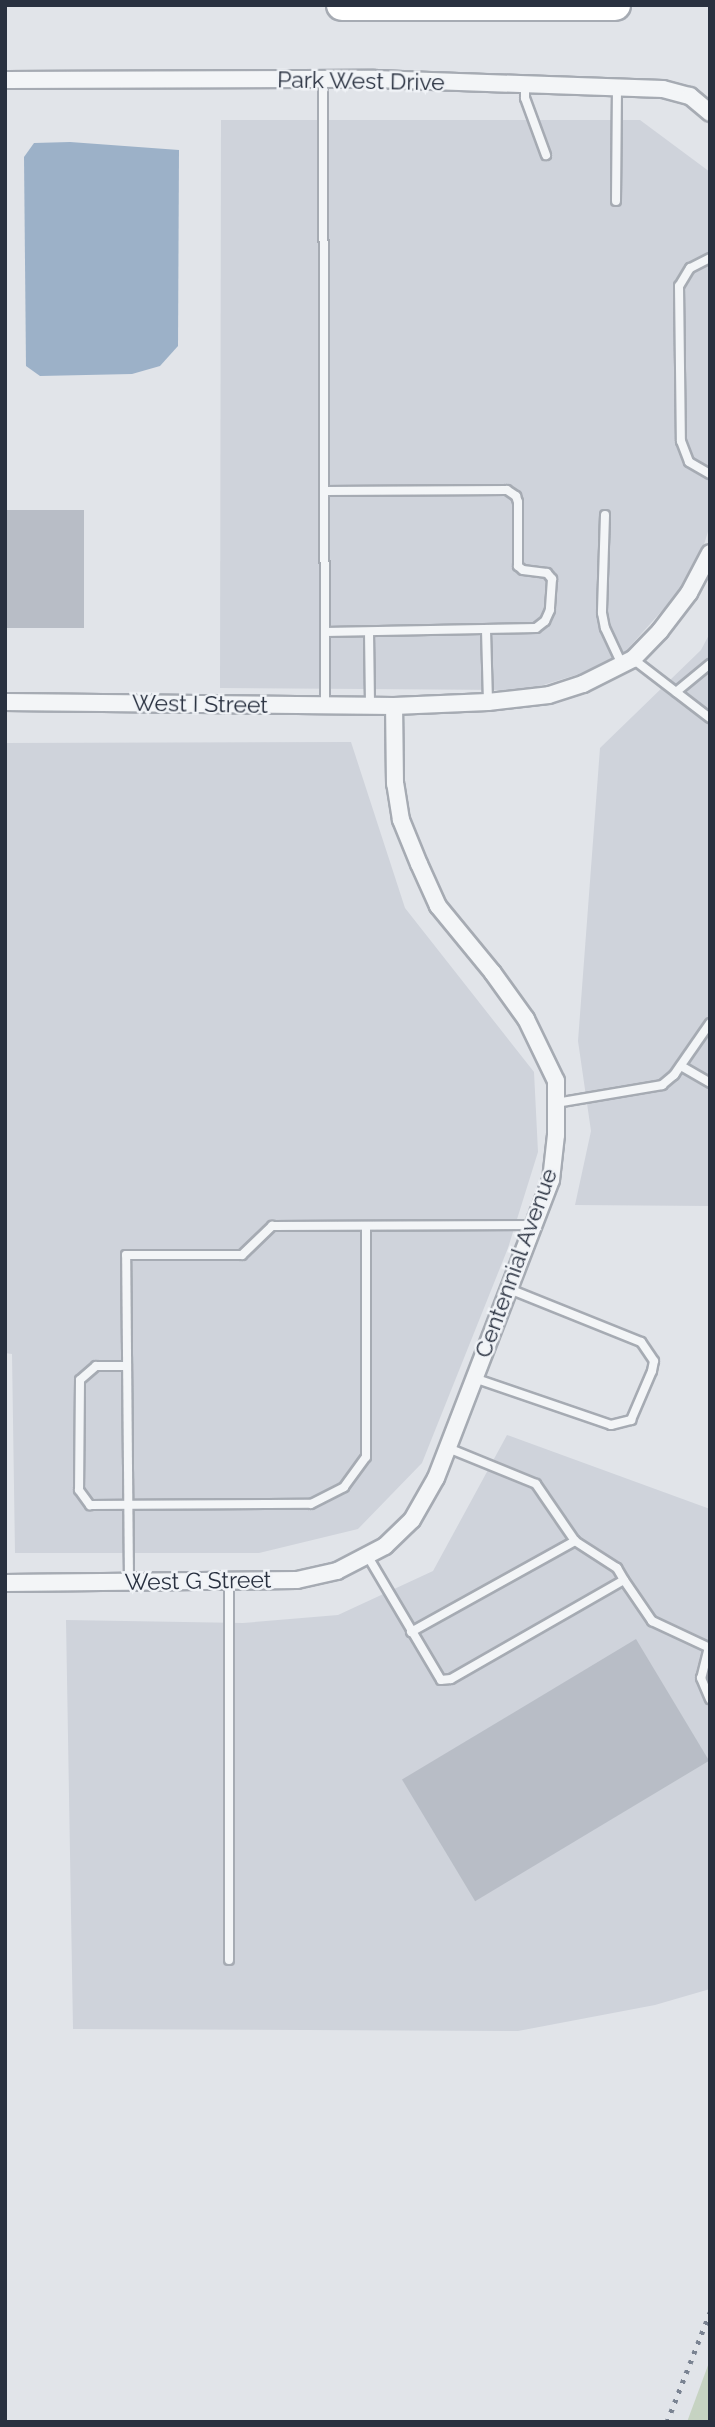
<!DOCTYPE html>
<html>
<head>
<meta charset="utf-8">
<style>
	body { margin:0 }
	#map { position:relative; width:715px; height:2427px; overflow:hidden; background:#e1e4e9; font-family:Raleway,sans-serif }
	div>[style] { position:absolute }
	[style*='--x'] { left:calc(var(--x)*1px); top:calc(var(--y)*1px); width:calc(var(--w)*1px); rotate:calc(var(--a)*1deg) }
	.built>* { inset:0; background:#cfd3db }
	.green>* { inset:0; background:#c6d3c2 }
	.water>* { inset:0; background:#9cb1c8 }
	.building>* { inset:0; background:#b8bdc6; transform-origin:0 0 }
	.roads { filter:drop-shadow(2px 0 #a6abb3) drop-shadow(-2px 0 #a6abb3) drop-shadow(0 2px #a6abb3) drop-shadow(0 -2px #a6abb3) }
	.lane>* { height:8px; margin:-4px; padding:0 4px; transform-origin:4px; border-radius:4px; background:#f3f5f7 }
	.street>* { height:16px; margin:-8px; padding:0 8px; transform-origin:8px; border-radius:8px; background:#f3f5f7 }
	.highway>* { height:30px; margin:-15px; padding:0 15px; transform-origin:15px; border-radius:15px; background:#fff }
	.rail>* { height:5px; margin-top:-2.5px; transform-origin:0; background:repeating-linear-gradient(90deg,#7a8392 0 3.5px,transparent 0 10.5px) }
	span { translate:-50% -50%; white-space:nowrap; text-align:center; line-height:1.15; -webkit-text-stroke:5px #f0f3f7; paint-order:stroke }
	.street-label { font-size:23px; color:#293140 }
	.frame { position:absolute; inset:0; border:7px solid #293140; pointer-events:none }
</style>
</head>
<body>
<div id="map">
	<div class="built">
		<i style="clip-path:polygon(221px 120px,640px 120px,710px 172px,710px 525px,695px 574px,615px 663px,527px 690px,220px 688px)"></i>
		<i style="clip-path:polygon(710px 633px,710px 1206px,575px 1205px,591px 1131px,578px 1041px,600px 748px,701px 650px)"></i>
		<i style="clip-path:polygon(351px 742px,405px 908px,534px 1072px,538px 1152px,508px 1248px,422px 1463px,358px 1529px,259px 1553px,15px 1553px,12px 1354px,5px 1353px,5px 743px)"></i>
		<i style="clip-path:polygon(507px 1435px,710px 1509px,710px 1989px,655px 2005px,518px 2031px,73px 2029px,66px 1620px,243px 1623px,338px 1615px,433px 1571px)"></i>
	</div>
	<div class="green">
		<i style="clip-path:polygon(710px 2360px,710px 2422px,687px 2422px)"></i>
	</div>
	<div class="water">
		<i style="clip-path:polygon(70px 142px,179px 150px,178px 346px,160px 366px,132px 374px,40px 376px,26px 366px,24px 157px,34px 143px)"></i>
	</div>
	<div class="building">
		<i style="left:84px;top:510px;width:118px;height:79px;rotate:90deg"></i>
		<i style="left:636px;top:1639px;width:142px;height:273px;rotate:59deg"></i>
	</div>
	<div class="roads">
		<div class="lane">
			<i style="--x:323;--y:79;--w:626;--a:89.82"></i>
			<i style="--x:525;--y:84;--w:14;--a:90"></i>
			<i style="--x:525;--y:98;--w:61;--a:69.8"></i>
			<i style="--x:616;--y:201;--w:114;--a:-89.5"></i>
			<i style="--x:710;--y:258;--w:22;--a:153"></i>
			<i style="--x:690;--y:268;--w:21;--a:121"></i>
			<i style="--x:679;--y:286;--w:155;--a:89.3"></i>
			<i style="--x:681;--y:441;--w:22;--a:69"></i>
			<i style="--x:689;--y:462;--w:24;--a:30"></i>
			<i style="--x:325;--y:491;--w:182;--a:-0.3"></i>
			<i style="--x:507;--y:490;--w:11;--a:34"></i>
			<i style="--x:516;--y:496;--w:6;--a:72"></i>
			<i style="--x:518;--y:502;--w:64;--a:90"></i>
			<i style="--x:518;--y:566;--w:6;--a:39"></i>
			<i style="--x:523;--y:570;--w:24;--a:7"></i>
			<i style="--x:547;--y:573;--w:8;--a:50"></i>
			<i style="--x:552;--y:579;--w:31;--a:94"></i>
			<i style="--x:550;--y:610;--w:12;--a:114"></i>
			<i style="--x:545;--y:621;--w:11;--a:142"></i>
			<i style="--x:536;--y:628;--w:211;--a:178.9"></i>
			<i style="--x:605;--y:515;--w:98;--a:91.8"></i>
			<i style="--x:602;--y:613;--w:15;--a:79"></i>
			<i style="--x:605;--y:628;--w:40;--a:65"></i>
			<i style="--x:486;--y:630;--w:72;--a:88.4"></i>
			<i style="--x:369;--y:632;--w:74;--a:89.2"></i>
			<i style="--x:633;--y:659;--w:97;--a:37.5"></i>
			<i style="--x:676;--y:692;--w:44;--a:-39.5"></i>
			<i style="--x:681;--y:1066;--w:34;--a:30"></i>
			<i style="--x:556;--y:1103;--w:108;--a:-9.6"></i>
			<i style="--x:662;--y:1085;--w:16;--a:-40"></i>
			<i style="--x:674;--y:1075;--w:63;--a:-55.3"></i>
			<i style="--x:126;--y:1366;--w:30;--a:180"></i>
			<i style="--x:96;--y:1366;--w:21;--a:139"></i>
			<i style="--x:80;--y:1380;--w:110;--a:90.5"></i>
			<i style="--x:79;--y:1490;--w:19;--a:54"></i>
			<i style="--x:90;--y:1505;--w:221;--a:-0.3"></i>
			<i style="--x:311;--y:1504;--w:37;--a:-27"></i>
			<i style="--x:344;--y:1487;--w:37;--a:-54"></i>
			<i style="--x:366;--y:1457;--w:231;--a:-90"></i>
			<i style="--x:474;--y:1378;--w:145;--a:18.9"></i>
			<i style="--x:611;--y:1425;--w:21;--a:-14"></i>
			<i style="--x:631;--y:1420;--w:53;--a:-66.8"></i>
			<i style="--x:652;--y:1371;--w:10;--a:-79"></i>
			<i style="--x:654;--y:1361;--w:23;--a:-124"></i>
			<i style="--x:641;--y:1342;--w:142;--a:-158.1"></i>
			<i style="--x:448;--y:1448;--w:95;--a:22.2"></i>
			<i style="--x:536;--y:1484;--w:69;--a:55.6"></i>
			<i style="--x:367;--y:1555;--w:145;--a:59.4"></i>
			<i style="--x:441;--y:1680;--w:10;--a:-6"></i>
			<i style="--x:451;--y:1679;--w:199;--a:-29.8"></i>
			<i style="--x:624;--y:1580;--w:50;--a:55.7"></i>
			<i style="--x:652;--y:1621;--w:64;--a:25"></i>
			<i style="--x:129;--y:1582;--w:327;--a:-90.5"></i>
			<i style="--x:126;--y:1255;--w:116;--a:0"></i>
			<i style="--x:242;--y:1255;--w:42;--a:-44"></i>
			<i style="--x:272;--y:1226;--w:261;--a:-0.2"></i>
			<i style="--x:229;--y:1582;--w:378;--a:90"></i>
			<i style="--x:411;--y:1632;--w:188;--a:-29"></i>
			<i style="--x:575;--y:1541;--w:50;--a:32.7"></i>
			<i style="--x:617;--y:1568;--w:14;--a:60"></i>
			<i style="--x:709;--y:1647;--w:32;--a:104"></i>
			<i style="--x:701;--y:1678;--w:23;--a:67"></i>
		</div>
		<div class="street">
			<i style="--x:5;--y:80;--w:370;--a:-0.2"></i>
			<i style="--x:375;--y:79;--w:288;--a:2"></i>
			<i style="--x:663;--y:89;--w:28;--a:15"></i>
			<i style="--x:690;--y:96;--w:26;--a:40"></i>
			<i style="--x:5;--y:702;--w:389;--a:0.6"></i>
			<i style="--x:394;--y:706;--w:94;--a:-2.4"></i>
			<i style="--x:488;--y:702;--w:61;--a:-6.5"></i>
			<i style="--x:549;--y:695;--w:36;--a:-18"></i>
			<i style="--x:583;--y:684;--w:56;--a:-26.6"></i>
			<i style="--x:633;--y:659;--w:39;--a:-46"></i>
			<i style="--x:660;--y:631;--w:48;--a:-52.7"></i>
			<i style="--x:689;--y:593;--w:45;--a:-62.3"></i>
			<i style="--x:5;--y:1583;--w:292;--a:-0.6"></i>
			<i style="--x:297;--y:1580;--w:41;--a:-12.7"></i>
			<i style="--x:337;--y:1571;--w:54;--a:-27.5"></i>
			<i style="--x:385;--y:1546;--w:37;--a:-44"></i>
			<i style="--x:412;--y:1520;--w:48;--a:-60.3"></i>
			<i style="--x:436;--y:1478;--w:319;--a:-68.9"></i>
			<i style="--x:551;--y:1180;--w:45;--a:-83.7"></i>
			<i style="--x:556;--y:1135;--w:54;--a:-90"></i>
			<i style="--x:556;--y:1081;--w:69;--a:-115.8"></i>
			<i style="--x:526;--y:1019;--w:57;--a:-125.7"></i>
			<i style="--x:493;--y:973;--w:87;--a:-129.4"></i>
			<i style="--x:438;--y:906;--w:46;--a:-114.3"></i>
			<i style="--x:419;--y:864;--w:48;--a:-112.2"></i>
			<i style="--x:401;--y:820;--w:36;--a:-99"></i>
			<i style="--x:395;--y:784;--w:78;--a:-90.7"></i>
		</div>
		<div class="highway">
			<i style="--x:342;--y:5;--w:273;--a:0"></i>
		</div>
	</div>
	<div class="rail">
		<i style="--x:667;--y:2422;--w:118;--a:-68.6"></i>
	</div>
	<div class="street-label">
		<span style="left:361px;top:81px;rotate:1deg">Park West Drive</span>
		<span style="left:200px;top:704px;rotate:1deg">West I Street</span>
		<span style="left:516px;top:1263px;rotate:-70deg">Centennial Avenue</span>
		<span style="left:198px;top:1581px;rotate:-1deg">West G Street</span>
	</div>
	<div class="frame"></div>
</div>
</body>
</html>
